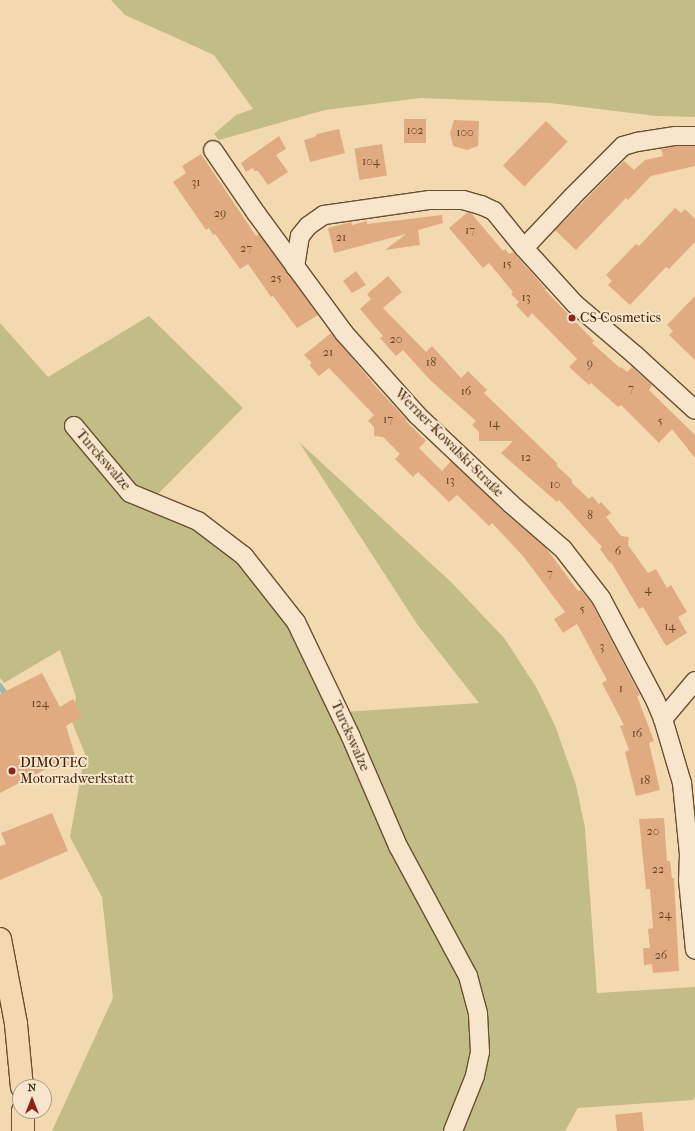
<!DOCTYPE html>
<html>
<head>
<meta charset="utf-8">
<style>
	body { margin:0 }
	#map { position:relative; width:695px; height:1131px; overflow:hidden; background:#f3d9b0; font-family:"IM FELL French Canon",serif }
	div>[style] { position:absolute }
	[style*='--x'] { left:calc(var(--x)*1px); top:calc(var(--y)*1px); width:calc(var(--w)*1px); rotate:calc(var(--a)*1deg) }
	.green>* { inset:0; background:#c2bd86 }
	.stream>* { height:5.5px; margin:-2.75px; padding:0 2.75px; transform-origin:2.75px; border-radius:2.75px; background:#9bbaa9 }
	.building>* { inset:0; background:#e1ab82; transform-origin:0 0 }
	.roads { filter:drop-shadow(1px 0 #6a4f30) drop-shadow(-1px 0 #6a4f30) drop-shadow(0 1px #6a4f30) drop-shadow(0 -1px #6a4f30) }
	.minor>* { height:18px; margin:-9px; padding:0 9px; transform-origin:9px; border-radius:9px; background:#f7e6cc }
	.major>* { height:22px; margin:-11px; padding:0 11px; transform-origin:11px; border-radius:11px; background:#f3d9b0 }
	.dots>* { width:11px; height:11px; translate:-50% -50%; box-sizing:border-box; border:2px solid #f7e6cc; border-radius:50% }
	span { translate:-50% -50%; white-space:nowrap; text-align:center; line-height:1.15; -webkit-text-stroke:4px #f7e6cc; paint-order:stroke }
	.number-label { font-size:12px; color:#664424 }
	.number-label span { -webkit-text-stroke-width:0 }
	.poi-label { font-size:14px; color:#3d2105 }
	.left { translate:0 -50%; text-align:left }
	.street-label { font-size:14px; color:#3d2105 }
	.north { position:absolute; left:12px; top:1079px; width:40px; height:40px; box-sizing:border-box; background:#f7e6cc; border:1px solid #ad977c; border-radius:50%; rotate:0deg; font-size:11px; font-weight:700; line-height:16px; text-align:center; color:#3d2105 }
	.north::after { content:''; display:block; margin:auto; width:14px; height:18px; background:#8f2418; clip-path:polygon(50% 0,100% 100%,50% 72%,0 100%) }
</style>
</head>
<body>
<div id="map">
	<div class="green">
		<i style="clip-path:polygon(111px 0,695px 0,695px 117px,656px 116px,550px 103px,421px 98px,325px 110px,219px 140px,214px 134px,236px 115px,253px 109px,214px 55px,125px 15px)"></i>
		<i style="clip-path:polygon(149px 316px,243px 408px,155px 497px,248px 555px,344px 712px,479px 703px,417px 624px,299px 442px,451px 582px,505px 639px,536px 687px,547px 709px,556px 728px,576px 785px,585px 828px,597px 993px,695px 987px,695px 1097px,693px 1100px,578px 1108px,565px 1131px,52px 1131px,113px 998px,102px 897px,70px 837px,85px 754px,72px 722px,76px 697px,60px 650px,4px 683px,0 678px,0 323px,48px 377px)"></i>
	</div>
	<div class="stream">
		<i style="--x:0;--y:686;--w:9;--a:54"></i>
	</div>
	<div class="building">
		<i style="left:404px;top:119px;width:22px;height:24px"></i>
		<i style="clip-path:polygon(454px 120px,479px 121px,478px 146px,467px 150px,453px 146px,450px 133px)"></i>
		<i style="left:546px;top:121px;width:30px;height:62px;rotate:44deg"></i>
		<i style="clip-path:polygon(339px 129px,345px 153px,310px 162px,304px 140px,315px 137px,317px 134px)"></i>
		<i style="clip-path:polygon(279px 136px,286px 149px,276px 155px,288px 172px,268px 185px,258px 171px,254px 171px,253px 168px,246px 172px,241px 163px)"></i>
		<i style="left:382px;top:144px;width:32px;height:28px;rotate:81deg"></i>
		<i style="clip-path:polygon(677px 146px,695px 146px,695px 166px,651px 176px,628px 200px,626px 198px,576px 250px,555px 230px,624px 161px,634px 170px,645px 160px,663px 156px,661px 149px)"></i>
		<i style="clip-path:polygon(201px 154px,256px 236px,259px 234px,318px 315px,297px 328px,273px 296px,271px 297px,248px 264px,240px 269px,215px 234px,213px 235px,209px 228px,206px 230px,173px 182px,186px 173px,182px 166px)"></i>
		<i style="clip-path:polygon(675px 208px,681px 213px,685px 209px,695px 219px,695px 242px,669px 269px,666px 267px,630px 305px,608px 285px,612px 281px,606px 275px,636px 244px,639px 246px)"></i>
		<i style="clip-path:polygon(468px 212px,471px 213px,503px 251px,505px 249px,509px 254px,513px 252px,546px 289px,545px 290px,594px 341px,592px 343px,620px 368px,621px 367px,627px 372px,632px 367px,652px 385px,649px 390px,695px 435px,695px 458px,672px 429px,659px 443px,621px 405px,618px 407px,591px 383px,589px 385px,569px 367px,577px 359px,532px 313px,528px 318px,516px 305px,519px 302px,511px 294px,513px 292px,489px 263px,483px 268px,449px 228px)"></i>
		<i style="clip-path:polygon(442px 215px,443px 223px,418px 230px,420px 245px,385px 250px,406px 234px,334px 253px,328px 228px,351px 222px,352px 225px,367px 221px,367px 224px)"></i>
		<i style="clip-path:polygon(356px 271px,366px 285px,352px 293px,343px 281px)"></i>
		<i style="clip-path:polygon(388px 276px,402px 292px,383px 308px,426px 352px,432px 346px,461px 378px,468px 371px,487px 390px,484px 393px,558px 464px,556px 465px,572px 480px,572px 483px,589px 499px,592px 496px,599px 504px,601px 502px,611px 513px,606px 517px,621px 536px,629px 537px,628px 545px,648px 573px,656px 569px,667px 588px,671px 585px,687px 612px,678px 617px,687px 633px,666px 646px,643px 607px,639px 609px,611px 562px,610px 563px,600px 549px,602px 547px,559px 500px,557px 502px,501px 453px,513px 441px,479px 441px,479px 432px,472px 425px,476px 421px,430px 380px,403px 350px,396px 356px,380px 338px,383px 336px,360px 309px,371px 299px,367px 294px)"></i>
		<i style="clip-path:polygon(695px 296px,695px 360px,669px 335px,673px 331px,667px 325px)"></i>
		<i style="clip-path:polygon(331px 333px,377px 388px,407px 420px,406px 421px,426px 441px,419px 448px,442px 471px,451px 461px,504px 512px,546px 548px,578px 591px,581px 590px,592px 604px,640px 695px,637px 696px,654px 741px,649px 743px,660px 790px,636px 796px,625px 752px,629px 750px,620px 726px,624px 725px,602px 683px,607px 680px,577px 624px,563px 633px,554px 619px,565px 612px,523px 556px,492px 523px,489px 526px,457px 495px,449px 502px,418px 472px,413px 477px,395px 459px,400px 454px,383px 437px,374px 436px,374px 427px,368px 421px,374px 415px,329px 368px,319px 376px,310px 366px,311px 362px,304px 355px)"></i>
		<i style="clip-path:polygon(42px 673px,60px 707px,73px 699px,82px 716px,66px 726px,77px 762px,53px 770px,52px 766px,0 793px,0 694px)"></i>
		<i style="clip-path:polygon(52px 813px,68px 851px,0 880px,0 846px,6px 844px,1px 833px)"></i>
		<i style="clip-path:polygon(664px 818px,667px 861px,670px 861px,672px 878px,674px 878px,679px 971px,653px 973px,652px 964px,644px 965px,643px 948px,650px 948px,648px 929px,653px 928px,650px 889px,646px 889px,639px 819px)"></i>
		<i style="left:642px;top:1112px;width:19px;height:27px;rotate:84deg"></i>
	</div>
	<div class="roads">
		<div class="minor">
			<i style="--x:213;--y:150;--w:76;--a:55.7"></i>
			<i style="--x:256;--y:213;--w:149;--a:53.7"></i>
			<i style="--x:344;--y:333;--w:110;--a:48.3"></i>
			<i style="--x:417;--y:415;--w:129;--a:43.4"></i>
			<i style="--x:511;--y:504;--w:69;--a:40.9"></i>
			<i style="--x:563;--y:549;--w:62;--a:52.2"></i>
			<i style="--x:601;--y:598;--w:115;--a:62.1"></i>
			<i style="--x:655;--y:700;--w:21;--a:67"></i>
			<i style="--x:524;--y:248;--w:70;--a:-46.7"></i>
			<i style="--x:572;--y:197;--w:72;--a:-45"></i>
			<i style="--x:623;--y:146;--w:15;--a:-16"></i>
			<i style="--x:637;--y:142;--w:39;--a:-9"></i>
			<i style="--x:676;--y:136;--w:19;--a:0"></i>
			<i style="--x:295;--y:267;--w:31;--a:-81"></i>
			<i style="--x:300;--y:236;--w:13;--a:-51"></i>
			<i style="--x:308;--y:226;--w:19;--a:-35"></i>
			<i style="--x:324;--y:215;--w:107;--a:-8.1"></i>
			<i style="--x:430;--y:200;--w:33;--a:0"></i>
			<i style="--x:463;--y:200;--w:19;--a:16"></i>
			<i style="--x:481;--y:205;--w:14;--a:25"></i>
			<i style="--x:494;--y:211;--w:48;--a:51"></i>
			<i style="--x:524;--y:248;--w:76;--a:47.7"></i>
			<i style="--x:575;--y:304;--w:79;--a:40.4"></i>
			<i style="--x:635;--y:355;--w:81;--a:42.5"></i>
			<i style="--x:74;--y:426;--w:87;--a:50.1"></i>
			<i style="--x:130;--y:493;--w:74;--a:22.4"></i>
			<i style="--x:198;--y:521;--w:58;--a:37.3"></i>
			<i style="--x:244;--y:556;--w:84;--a:51.8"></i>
			<i style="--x:296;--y:622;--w:127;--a:64.4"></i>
			<i style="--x:351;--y:737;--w:119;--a:66.7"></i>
			<i style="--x:398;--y:846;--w:148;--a:61.7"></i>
			<i style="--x:468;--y:976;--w:39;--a:75"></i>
			<i style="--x:478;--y:1014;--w:38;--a:87"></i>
			<i style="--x:480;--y:1052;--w:25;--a:102"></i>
			<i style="--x:475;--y:1076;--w:59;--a:111.8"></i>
			<i style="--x:695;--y:681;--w:50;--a:130.1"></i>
			<i style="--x:663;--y:719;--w:67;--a:73.5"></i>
			<i style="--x:682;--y:783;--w:71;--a:84.4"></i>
			<i style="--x:689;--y:854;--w:26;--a:92"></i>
			<i style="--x:688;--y:880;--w:70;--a:84.3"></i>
		</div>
		<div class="major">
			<i style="--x:0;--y:939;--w:86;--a:79.3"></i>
			<i style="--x:16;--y:1024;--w:63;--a:84.6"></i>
			<i style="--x:23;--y:1131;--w:20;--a:-90"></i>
		</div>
	</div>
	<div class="dots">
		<i style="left:572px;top:318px;background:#8f2418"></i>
		<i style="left:12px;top:771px;background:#8f2418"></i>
	</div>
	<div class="number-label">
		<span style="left:415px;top:131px">102</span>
		<span style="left:465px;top:133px">100</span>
		<span style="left:371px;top:162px">104</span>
		<span style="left:196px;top:183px">31</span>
		<span style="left:220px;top:214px">29</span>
		<span style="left:470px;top:231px">17</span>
		<span style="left:341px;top:238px">21</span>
		<span style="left:246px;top:249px">27</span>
		<span style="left:507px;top:265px">15</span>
		<span style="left:276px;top:279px">25</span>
		<span style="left:526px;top:298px">13</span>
		<span style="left:396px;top:340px">20</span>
		<span style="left:328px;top:353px">21</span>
		<span style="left:431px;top:363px">18</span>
		<span style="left:590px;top:364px">9</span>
		<span style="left:631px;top:389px">7</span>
		<span style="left:466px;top:392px">16</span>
		<span style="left:388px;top:420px">17</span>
		<span style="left:660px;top:422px">5</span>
		<span style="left:494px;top:424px">14</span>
		<span style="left:526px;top:458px">12</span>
		<span style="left:450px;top:481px">13</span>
		<span style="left:555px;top:485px">10</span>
		<span style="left:590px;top:516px">8</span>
		<span style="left:618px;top:552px">6</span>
		<span style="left:550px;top:574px">7</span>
		<span style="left:648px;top:590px">4</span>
		<span style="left:582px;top:610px">5</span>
		<span style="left:670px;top:627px">14</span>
		<span style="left:602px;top:647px">3</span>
		<span style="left:621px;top:689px">1</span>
		<span style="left:40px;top:704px">124</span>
		<span style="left:637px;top:734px">16</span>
		<span style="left:645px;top:781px">18</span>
		<span style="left:653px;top:832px">20</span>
		<span style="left:658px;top:870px">22</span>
		<span style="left:665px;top:915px">24</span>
		<span style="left:661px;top:956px">26</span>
	</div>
	<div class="poi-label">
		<span class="left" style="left:580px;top:318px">CS-Cosmetics</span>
		<span class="left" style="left:20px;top:771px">DIMOTEC<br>Motorradwerkstatt</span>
	</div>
	<div class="street-label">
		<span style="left:449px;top:443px;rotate:45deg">Werner-Kowalski-Straße</span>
		<span style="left:103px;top:460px;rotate:49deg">Turckswalze</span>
		<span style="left:350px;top:736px;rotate:66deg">Turckswalze</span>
	</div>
	<div class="north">N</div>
</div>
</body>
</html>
